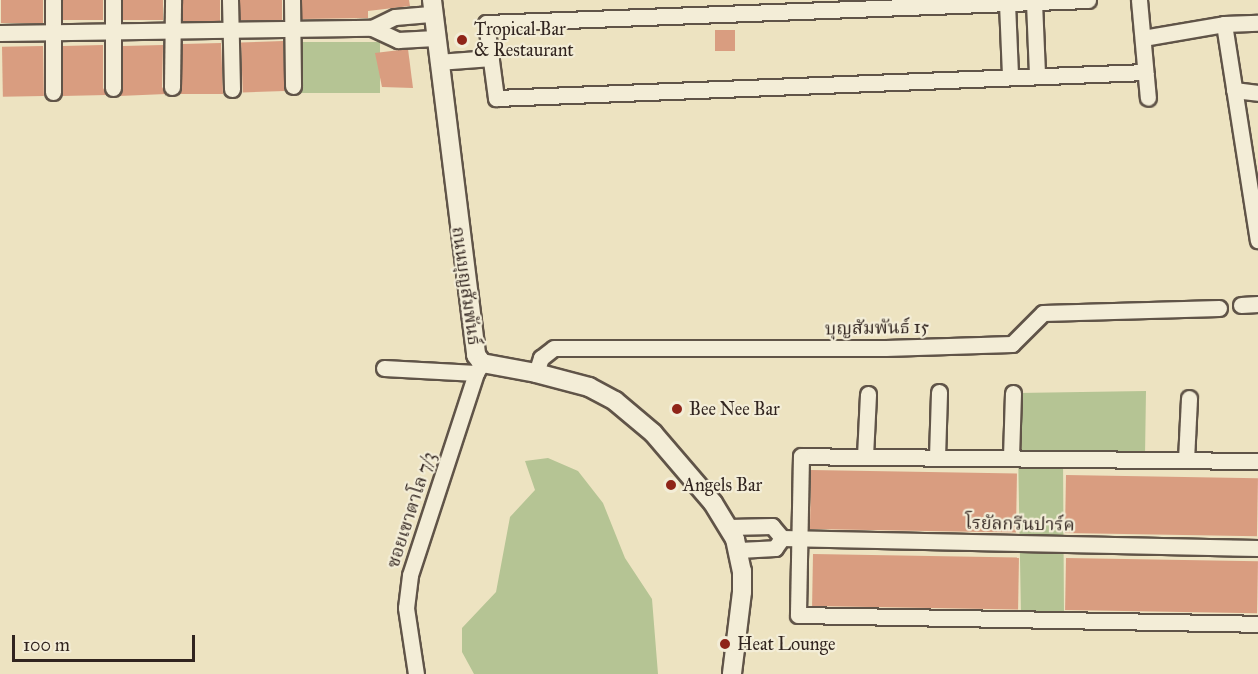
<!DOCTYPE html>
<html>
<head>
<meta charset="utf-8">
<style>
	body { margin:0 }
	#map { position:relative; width:1258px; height:674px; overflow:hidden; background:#ede3c1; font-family:"IM FELL Great Primer","Noto Serif Thai",serif }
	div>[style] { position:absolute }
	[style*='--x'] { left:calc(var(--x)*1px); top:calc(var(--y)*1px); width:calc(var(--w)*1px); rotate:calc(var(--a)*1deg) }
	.green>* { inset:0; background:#b5c494; transform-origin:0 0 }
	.building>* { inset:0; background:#d99d80; transform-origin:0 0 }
	.roads { filter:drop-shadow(2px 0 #605448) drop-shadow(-2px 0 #605448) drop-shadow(0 2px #605448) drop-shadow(0 -2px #605448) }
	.minor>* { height:15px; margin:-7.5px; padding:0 7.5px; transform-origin:7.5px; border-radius:7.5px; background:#f3edd7 }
	.tertiary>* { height:18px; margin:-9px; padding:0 9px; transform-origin:9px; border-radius:9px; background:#f3edd7 }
	.dots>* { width:16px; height:16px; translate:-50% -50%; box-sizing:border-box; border:3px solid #f3edd7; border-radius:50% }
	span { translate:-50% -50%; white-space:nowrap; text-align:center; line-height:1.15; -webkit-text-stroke:4.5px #f3edd7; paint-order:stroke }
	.poi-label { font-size:18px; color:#31241f }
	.left { translate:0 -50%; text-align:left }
	.street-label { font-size:18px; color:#31241f }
	.scale { position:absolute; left:12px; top:635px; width:183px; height:27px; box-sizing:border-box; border:3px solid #31241f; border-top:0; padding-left:8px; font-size:18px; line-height:21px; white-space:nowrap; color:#31241f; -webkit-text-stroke:4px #f3edd7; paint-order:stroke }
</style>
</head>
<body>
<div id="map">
	<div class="green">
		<i style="left:298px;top:42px;width:82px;height:51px"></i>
		<i style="clip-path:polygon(1146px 391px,1145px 456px,1063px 455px,1064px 616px,1021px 615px,1017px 393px)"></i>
		<i style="clip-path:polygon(548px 458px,578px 471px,603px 503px,625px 558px,652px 599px,658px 674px,474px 674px,462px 652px,462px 628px,496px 592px,510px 517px,535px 490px,525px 461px)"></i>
	</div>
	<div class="building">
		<i style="left:1px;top:0;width:42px;height:23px"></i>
		<i style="left:63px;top:0;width:40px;height:20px"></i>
		<i style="left:123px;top:0;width:40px;height:20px"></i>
		<i style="left:183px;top:0;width:37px;height:21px"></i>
		<i style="left:240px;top:0;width:42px;height:20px"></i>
		<i style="clip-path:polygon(302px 0,409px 0,410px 6px,368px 11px,368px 18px,302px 19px)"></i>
		<i style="left:715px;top:30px;width:20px;height:21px"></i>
		<i style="left:283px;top:41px;width:50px;height:42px;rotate:88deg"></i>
		<i style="clip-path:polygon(221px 43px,223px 94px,178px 94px,182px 87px,182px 44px)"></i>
		<i style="clip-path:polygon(103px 45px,103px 88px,107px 95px,62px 96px,63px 46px)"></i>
		<i style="clip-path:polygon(163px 45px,162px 87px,166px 94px,119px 96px,123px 88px,123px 46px)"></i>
		<i style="left:43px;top:46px;width:50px;height:41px;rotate:89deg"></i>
		<i style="clip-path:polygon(408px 49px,413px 88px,382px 87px,375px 53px)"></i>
		<i style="left:811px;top:470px;width:206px;height:59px;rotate:1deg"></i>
		<i style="left:1066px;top:475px;width:192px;height:58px;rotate:1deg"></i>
		<i style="left:813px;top:554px;width:206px;height:52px;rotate:1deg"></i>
		<i style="left:1066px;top:558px;width:192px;height:52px;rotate:1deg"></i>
	</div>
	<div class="roads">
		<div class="minor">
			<i style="--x:53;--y:0;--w:92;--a:90"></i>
			<i style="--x:113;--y:0;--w:88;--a:90"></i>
			<i style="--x:230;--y:0;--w:89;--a:88.7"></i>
			<i style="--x:292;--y:0;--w:86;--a:89.3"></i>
			<i style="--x:1088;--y:0;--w:602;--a:177.81"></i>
			<i style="--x:486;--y:23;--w:76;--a:82.4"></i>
			<i style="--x:496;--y:98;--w:650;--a:-2.29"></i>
			<i style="--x:1139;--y:0;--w:98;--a:84.8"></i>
			<i style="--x:1034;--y:2;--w:73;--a:87.6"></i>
			<i style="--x:1007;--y:3;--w:73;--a:87.6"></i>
			<i style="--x:1224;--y:24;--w:219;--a:81.1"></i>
			<i style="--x:372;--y:28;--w:29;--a:25"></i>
			<i style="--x:398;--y:40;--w:37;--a:-3"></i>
			<i style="--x:0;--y:33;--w:372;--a:-0.8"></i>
			<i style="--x:372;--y:28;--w:25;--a:-26"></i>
			<i style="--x:395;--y:17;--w:38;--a:-5"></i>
			<i style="--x:1143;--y:38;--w:82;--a:-9.8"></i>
			<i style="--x:1224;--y:24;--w:34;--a:-2"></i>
			<i style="--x:438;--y:62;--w:53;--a:-4.3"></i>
			<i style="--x:172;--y:87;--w:87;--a:-89.3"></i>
			<i style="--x:1234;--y:90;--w:24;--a:7"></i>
			<i style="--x:1241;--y:305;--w:17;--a:-3"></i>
			<i style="--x:384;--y:368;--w:92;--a:3.1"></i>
			<i style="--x:536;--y:373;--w:16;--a:-72"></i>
			<i style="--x:541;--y:358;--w:16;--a:-38"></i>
			<i style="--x:554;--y:348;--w:331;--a:0"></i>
			<i style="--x:885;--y:348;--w:127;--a:-1.8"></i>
			<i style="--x:1012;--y:344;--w:44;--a:-45"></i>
			<i style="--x:1043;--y:313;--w:176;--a:-1.6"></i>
			<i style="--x:865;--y:456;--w:62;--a:-87.2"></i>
			<i style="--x:937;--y:457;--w:65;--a:-88.2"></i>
			<i style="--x:1011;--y:457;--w:64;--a:-88.2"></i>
			<i style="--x:1186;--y:460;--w:62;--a:-87.2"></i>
			<i style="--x:1258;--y:461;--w:457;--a:-179.4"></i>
			<i style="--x:801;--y:456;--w:159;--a:91.1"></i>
			<i style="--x:798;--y:615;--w:460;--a:1.1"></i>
			<i style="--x:729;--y:527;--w:43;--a:-1.3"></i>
			<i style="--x:772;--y:526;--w:16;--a:50"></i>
			<i style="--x:782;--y:538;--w:476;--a:1.2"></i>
			<i style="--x:739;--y:550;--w:36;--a:-3"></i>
			<i style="--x:775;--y:548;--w:12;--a:-55"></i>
			<i style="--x:416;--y:674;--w:67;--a:-98.6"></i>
			<i style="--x:406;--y:608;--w:33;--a:-83"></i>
			<i style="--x:410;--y:575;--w:213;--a:-71.9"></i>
			<i style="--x:476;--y:373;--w:12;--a:-59"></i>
		</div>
		<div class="tertiary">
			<i style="--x:432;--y:0;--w:358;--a:82.9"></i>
			<i style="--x:476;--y:355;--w:10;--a:53"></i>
			<i style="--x:482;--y:363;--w:55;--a:10.5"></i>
			<i style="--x:536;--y:373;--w:55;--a:14.8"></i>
			<i style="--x:589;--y:387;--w:30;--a:28"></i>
			<i style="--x:615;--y:401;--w:50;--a:40.1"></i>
			<i style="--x:653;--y:433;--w:92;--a:49.4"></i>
			<i style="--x:713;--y:503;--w:42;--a:58.6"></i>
			<i style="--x:735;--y:539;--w:33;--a:78"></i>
			<i style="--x:742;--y:571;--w:21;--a:90"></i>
			<i style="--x:742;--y:592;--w:83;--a:97"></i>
		</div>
	</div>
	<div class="dots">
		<i style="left:462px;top:40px;background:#8f2418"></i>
		<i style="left:677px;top:409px;background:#8f2418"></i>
		<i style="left:671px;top:485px;background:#8f2418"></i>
		<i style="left:725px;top:644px;background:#8f2418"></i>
	</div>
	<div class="poi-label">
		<span class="left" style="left:474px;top:40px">Tropical Bar<br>&amp; Restaurant</span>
		<span class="left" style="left:689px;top:409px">Bee Nee Bar</span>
		<span class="left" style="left:683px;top:485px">Angels Bar</span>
		<span class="left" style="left:737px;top:644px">Heat Lounge</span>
	</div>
	<div class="street-label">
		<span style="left:466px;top:286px;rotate:82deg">ถนนบุญสัมพันธ์</span>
		<span style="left:877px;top:328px;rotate:-1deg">บุญสัมพันธ์ 15</span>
		<span style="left:411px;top:510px;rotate:-72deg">ซอยเขาตาโล 7/3</span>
		<span style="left:1020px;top:524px;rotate:1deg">โรยัลกรีนปาร์ค</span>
	</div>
	<div class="scale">100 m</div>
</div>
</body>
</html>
